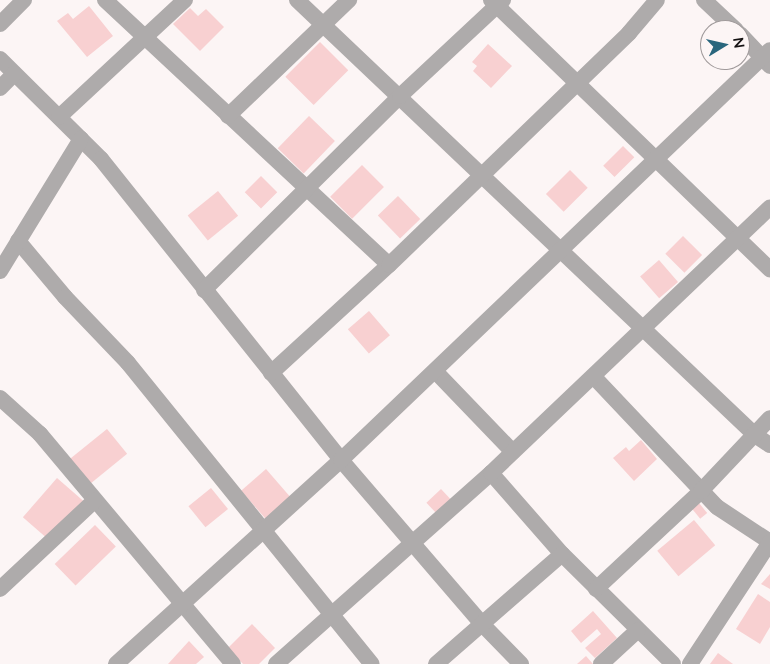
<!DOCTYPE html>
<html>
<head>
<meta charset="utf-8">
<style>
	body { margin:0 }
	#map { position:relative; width:770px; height:664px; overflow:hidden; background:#fcf5f5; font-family:Lato,sans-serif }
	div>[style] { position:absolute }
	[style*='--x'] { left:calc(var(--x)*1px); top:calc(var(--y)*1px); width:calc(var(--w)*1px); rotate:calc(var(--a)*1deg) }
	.building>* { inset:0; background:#f8d0d1; transform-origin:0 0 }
	.street>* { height:16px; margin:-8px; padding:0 8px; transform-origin:8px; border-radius:8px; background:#aeabab }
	span { translate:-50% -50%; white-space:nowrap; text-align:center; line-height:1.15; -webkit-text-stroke:4px #fcf5f5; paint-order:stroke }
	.north { position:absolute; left:700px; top:20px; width:50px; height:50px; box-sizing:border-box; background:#fcf5f5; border:1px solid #a09a9b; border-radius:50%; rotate:81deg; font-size:14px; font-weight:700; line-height:20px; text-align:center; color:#151213 }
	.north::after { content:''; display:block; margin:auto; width:18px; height:22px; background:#29667d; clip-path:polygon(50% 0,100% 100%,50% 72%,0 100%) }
</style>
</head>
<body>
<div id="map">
	<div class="building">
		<i style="clip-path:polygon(89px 6px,113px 36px,87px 57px,57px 21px,68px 13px,73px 19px)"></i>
		<i style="clip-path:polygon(190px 8px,198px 16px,206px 9px,224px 27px,200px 51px,173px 24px)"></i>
		<i style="left:320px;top:42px;width:40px;height:49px;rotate:45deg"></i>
		<i style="clip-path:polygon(488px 44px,512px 66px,491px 88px,473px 71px,477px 66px,472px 62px)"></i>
		<i style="left:309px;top:116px;width:36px;height:45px;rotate:44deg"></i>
		<i style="left:623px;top:146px;width:16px;height:28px;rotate:45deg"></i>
		<i style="left:362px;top:165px;width:31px;height:45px;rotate:45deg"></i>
		<i style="left:570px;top:170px;width:25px;height:34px;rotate:45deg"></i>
		<i style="left:261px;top:176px;width:23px;height:23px;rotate:45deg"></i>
		<i style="left:218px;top:191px;width:32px;height:39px;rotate:51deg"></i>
		<i style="left:398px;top:196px;width:32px;height:28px;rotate:46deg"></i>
		<i style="left:683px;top:236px;width:27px;height:25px;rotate:45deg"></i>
		<i style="left:659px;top:260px;width:29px;height:25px;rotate:49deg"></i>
		<i style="left:369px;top:311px;width:32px;height:28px;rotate:49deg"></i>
		<i style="left:107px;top:429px;width:32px;height:49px;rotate:51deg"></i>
		<i style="clip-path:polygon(641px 440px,657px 459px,634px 481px,613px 458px,626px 447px,629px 451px)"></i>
		<i style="left:266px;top:469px;width:40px;height:33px;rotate:49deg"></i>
		<i style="left:57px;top:478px;width:35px;height:52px;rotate:41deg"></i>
		<i style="left:211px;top:488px;width:27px;height:29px;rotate:51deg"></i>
		<i style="left:441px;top:489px;width:21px;height:20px;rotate:47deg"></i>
		<i style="left:699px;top:503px;width:13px;height:9px;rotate:51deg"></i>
		<i style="left:694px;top:520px;width:33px;height:48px;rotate:50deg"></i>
		<i style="left:95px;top:525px;width:30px;height:56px;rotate:46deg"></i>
		<i style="clip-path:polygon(770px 574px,770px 589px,761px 584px)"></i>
		<i style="clip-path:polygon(758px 594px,770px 602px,770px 627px,760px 644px,736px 629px)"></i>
		<i style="clip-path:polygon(593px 611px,617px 638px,595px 658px,585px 648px,601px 634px,597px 629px,581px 643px,571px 631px)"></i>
		<i style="clip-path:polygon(252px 624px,275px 648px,259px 664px,243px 664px,228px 648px)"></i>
		<i style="clip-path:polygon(189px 641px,204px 657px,196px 664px,168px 664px)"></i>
		<i style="clip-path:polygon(718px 653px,733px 664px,710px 664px)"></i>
		<i style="clip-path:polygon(586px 656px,593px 664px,577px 664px)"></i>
	</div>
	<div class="street">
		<i style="--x:105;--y:0;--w:388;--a:43"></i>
		<i style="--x:297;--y:0;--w:632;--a:43.52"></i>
		<i style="--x:755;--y:435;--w:18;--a:34"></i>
		<i style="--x:491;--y:0;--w:388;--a:44"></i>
		<i style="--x:704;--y:0;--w:44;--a:43.2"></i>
		<i style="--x:0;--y:24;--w:34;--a:-45"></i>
		<i style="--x:740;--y:34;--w:44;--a:46.8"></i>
		<i style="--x:0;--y:59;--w:142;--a:44.7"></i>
		<i style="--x:101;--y:159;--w:385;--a:51.4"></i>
		<i style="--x:341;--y:460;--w:216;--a:49.3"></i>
		<i style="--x:482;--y:624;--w:56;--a:45.7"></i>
		<i style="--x:0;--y:88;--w:20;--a:-45"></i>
		<i style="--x:228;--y:116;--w:168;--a:-43.8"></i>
		<i style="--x:59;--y:117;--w:172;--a:-42.9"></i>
		<i style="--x:18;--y:241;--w:73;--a:50"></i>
		<i style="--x:65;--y:297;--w:91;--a:46.3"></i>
		<i style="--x:128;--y:363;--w:387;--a:51"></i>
		<i style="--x:0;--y:271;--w:155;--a:-58.5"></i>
		<i style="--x:204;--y:290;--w:276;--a:-44.7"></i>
		<i style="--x:400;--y:96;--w:141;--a:-43"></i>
		<i style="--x:435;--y:371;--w:112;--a:46.1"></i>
		<i style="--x:271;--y:373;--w:160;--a:-42.5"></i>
		<i style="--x:389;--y:265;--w:334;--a:-44"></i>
		<i style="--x:629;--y:33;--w:43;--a:-49.7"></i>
		<i style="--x:594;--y:377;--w:179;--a:46.6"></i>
		<i style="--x:717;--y:507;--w:64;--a:33.4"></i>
		<i style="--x:0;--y:398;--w:54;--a:42"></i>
		<i style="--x:40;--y:434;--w:300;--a:50"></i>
		<i style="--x:491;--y:473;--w:108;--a:48.8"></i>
		<i style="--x:562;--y:554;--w:156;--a:44.7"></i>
		<i style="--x:0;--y:589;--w:129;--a:-43.1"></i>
		<i style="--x:596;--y:589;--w:144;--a:-43"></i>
		<i style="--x:701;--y:491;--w:100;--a:-46.6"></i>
		<i style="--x:116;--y:664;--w:304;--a:-42.2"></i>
		<i style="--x:341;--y:460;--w:593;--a:-43.7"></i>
		<i style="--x:276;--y:664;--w:288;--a:-41.6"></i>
		<i style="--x:491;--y:473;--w:385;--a:-43.6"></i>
		<i style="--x:436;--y:664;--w:167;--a:-41.1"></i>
		<i style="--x:601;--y:664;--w:50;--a:-42.6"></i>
		<i style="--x:690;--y:664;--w:146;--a:-56.7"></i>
	</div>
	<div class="north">N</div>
</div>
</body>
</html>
